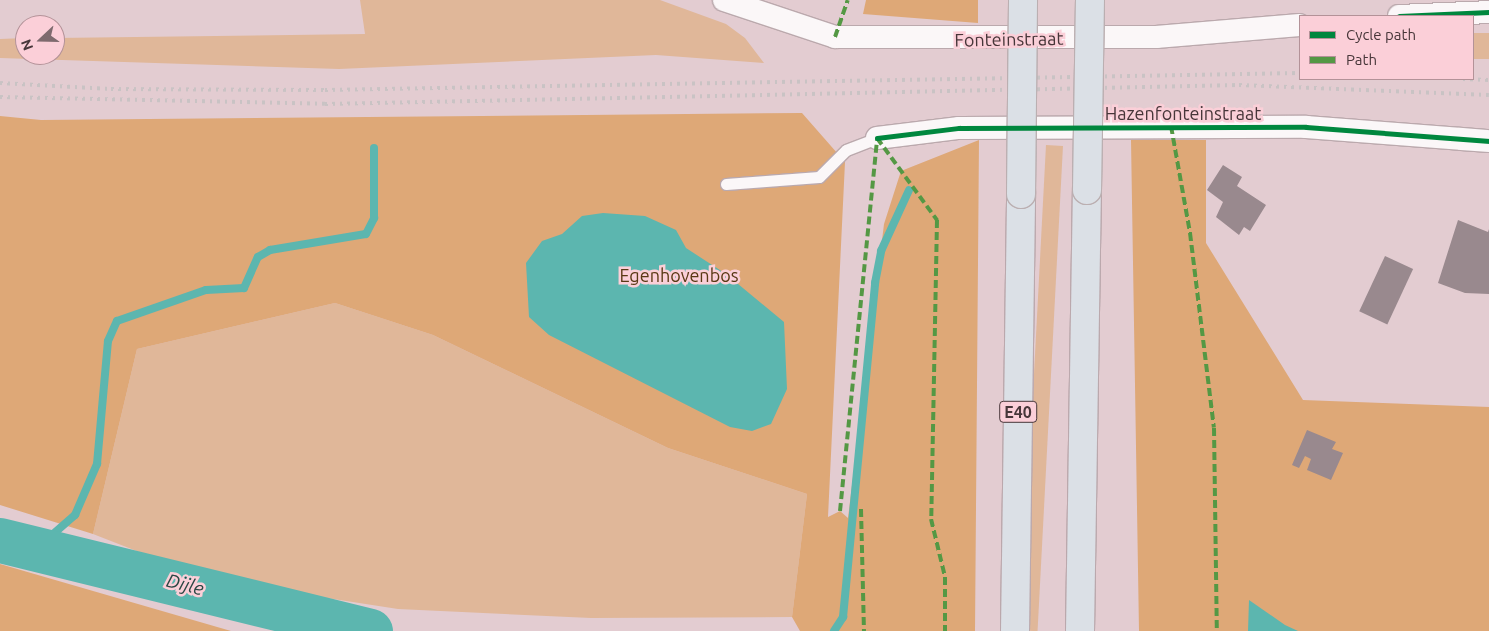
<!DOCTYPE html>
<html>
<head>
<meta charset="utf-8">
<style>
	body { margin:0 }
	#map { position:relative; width:1489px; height:631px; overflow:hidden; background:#e3ccd1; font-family:Ubuntu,sans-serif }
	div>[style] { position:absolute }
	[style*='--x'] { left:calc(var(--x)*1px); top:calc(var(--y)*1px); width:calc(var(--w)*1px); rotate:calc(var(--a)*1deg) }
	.green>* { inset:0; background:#e0b799; transform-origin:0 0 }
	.forest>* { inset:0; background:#dea877 }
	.water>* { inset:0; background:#5cb6af }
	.stream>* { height:8px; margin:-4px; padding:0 4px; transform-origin:4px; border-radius:4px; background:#5cb6af }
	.river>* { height:45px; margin:-22.5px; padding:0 22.5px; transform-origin:22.5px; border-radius:22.5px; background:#5cb6af }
	.building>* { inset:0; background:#99898e; transform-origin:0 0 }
	.roads { filter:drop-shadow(1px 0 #bba9ad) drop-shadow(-1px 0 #bba9ad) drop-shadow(0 1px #bba9ad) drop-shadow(0 -1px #bba9ad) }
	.lane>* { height:11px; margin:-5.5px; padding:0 5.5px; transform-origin:5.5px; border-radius:5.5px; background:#fbf7f8 }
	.street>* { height:22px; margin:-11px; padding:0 11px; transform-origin:11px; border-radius:11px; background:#fbf7f8 }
	.highway>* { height:28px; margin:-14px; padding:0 14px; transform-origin:14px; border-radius:14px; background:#dbe0e6 }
	.rail>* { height:4px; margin-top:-2px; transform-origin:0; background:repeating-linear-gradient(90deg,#c9c3c4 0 2.5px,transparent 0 7.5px) }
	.bridges { filter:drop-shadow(1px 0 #bbafb1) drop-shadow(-1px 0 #bbafb1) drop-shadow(0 1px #bbafb1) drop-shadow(0 -1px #bbafb1) }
	.highway-bridge>* { height:28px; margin:-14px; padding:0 14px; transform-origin:14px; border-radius:14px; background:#dbe0e6 }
	.quiet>* { height:4px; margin-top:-2px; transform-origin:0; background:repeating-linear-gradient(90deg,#549844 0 8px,transparent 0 12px) }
	.cycleway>* { height:5px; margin:-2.5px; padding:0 2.5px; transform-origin:2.5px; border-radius:2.5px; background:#00873e }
	span { translate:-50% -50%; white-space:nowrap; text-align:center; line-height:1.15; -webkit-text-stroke:5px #fbcfd8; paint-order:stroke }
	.shield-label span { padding:1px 4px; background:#fbcfd8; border:1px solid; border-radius:4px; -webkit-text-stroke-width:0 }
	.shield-label { font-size:16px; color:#473639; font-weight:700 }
	.street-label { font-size:18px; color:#473639 }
	.park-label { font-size:18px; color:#593814 }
	.water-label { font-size:19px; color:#2c4744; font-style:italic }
	.legend { position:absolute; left:1299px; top:15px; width:175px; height:65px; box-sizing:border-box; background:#fbcfd8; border:1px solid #b39298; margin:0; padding:6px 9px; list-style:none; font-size:15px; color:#473639 }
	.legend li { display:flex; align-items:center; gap:10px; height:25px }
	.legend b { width:25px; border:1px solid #b39298 }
	.north { position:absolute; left:15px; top:15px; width:50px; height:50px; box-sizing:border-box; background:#fbcfd8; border:1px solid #b39298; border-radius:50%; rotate:249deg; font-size:14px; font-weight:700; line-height:20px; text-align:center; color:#473639 }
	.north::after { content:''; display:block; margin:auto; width:18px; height:22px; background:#7e6a6e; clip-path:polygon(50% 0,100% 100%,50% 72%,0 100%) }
</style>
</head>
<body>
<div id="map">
	<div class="green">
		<i style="clip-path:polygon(360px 0,660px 0,726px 24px,745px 38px,764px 63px,656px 55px,339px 69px,0 58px,0 39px,25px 38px,25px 55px,55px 55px,55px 38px,365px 34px)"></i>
		<i style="left:1489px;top:33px;width:26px;height:16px;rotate:90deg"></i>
		<i style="left:1046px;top:145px;width:17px;height:486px;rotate:3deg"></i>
		<i style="clip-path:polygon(335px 303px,433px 335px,668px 448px,807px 494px,792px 617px,591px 618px,398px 609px,211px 580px,93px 534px,137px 349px)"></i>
	</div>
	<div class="forest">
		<i style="clip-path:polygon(866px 0,978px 0,978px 23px,863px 14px)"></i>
		<i style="clip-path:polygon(802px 113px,845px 162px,828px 517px,840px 511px,848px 518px,884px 224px,901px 171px,979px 140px,975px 631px,800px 631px,792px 617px,807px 494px,668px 448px,433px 335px,335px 303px,137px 349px,93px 534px,0 505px,0 116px,41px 120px)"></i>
		<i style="clip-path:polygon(1131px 140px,1206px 140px,1206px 243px,1303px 400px,1489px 407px,1489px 631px,1139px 631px)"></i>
		<i style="clip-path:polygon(0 564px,231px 631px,0 631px)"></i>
	</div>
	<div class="water">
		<i style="clip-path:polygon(603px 213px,645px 216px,676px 230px,686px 248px,726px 274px,784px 322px,787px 389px,771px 424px,752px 431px,730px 427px,549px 335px,529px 317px,526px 263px,542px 241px,562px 234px,582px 216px)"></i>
		<i style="clip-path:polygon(1249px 600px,1285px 625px,1298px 631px,1248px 631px)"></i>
	</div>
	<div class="stream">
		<i style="--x:36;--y:549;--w:52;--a:-41.1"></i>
		<i style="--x:75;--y:515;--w:56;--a:-66.7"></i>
		<i style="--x:97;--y:464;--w:123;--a:-84.9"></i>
		<i style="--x:108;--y:341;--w:22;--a:-66"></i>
		<i style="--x:117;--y:321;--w:94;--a:-19.2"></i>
		<i style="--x:206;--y:290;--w:38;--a:-3"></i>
		<i style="--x:244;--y:288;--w:34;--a:-66"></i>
		<i style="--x:258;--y:257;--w:14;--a:-30"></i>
		<i style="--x:270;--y:250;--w:97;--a:-9.5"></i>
		<i style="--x:366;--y:234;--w:18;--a:-63"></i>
		<i style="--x:374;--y:218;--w:70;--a:-90"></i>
		<i style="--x:834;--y:631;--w:17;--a:-57"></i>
		<i style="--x:843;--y:617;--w:336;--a:-84.5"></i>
		<i style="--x:875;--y:283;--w:33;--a:-79"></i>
		<i style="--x:881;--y:251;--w:67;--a:-65.3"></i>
	</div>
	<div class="river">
		<i style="--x:0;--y:540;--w:381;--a:13.8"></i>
	</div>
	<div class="building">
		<i style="clip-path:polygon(1223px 165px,1242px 177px,1237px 186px,1266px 205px,1250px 231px,1244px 227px,1239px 235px,1216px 217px,1223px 202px,1207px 190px)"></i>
		<i style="clip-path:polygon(1458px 220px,1488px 232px,1489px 229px,1489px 294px,1465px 293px,1438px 283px)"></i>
		<i style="left:1385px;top:256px;width:31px;height:61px;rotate:25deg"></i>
		<i style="clip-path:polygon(1307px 430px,1336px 442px,1332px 449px,1343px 453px,1331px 480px,1307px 470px,1311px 459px,1305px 456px,1299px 468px,1292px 465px)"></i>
	</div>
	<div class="roads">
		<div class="lane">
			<i style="--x:726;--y:184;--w:93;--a:-4.3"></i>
			<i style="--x:819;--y:177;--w:38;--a:-45"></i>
			<i style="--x:846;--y:150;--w:33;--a:-21"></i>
		</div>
		<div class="street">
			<i style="--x:724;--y:0;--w:117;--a:18.4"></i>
			<i style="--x:835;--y:37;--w:321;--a:0"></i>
			<i style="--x:1156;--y:37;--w:144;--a:-4.8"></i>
			<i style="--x:1399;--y:16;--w:90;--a:-2.5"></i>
			<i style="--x:877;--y:138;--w:83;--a:-7"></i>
			<i style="--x:959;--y:128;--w:347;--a:-0.2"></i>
			<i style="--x:1306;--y:127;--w:184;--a:4.4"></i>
		</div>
		<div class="highway">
			<i style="--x:1015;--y:631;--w:437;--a:-89.2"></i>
			<i style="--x:1080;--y:631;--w:441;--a:-89.1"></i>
		</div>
	</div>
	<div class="rail">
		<i style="--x:1463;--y:79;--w:26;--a:2"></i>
		<i style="--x:0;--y:83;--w:111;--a:3.1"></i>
		<i style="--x:111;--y:89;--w:214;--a:0.3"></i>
		<i style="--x:325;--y:90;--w:975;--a:-1"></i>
		<i style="--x:0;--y:97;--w:325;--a:1.2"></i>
		<i style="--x:325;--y:104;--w:914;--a:-1.19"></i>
		<i style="--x:1239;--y:85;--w:250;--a:2.3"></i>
	</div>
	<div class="bridges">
		<div class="highway-bridge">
			<i style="--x:1087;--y:190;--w:190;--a:-89.1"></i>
			<i style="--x:1021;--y:194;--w:194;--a:-89.4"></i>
		</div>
	</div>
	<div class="quiet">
		<i style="--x:835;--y:37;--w:39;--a:-71"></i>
		<i style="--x:1171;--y:126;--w:109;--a:79.9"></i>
		<i style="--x:1190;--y:233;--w:196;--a:83"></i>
		<i style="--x:1214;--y:428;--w:203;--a:89.2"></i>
		<i style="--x:877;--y:138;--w:102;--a:53.8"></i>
		<i style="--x:937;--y:220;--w:299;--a:91.1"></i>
		<i style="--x:931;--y:519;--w:60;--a:76.4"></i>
		<i style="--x:945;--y:577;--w:54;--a:90"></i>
		<i style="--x:861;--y:509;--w:122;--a:88.6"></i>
		<i style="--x:840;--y:511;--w:375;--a:-84.3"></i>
	</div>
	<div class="cycleway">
		<i style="--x:1399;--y:16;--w:90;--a:-2.5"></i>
		<i style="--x:877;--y:138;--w:83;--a:-7"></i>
		<i style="--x:959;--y:128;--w:347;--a:-0.2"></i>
		<i style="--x:1306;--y:127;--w:184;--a:4.4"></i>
	</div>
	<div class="shield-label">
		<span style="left:1018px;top:412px">E40</span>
	</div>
	<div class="street-label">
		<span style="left:1009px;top:39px;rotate:-1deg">Fonteinstraat</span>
		<span style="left:1183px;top:113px">Hazenfonteinstraat</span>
	</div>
	<div class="park-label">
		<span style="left:679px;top:275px">Egenhovenbos</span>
	</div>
	<div class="water-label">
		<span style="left:185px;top:585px;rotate:14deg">Dijle</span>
	</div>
	<ul class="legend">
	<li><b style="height:6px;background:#00873e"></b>Cycle path</li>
	<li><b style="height:6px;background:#549844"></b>Path</li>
	</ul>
	<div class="north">N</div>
</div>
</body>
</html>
